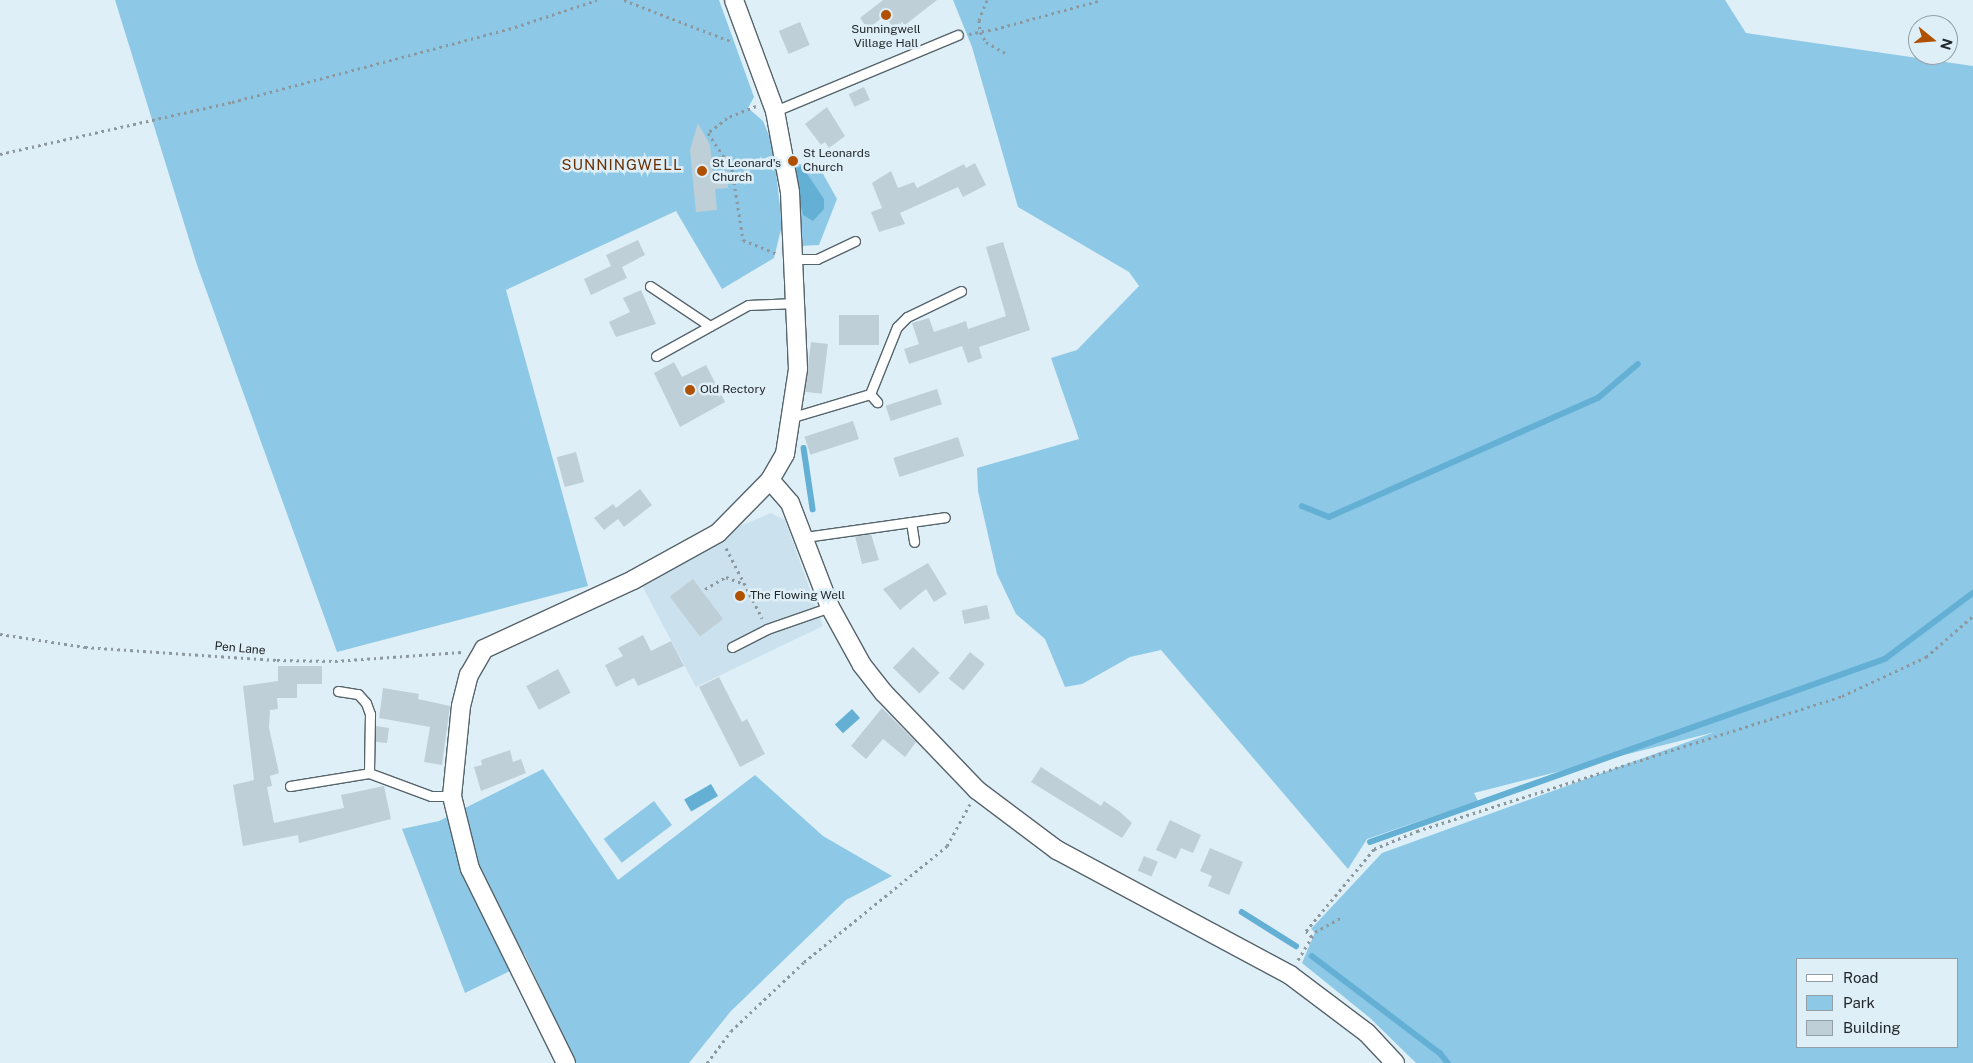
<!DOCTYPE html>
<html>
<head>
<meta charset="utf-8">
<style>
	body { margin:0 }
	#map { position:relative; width:1973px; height:1063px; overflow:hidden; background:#dfeff7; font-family:"Public Sans",sans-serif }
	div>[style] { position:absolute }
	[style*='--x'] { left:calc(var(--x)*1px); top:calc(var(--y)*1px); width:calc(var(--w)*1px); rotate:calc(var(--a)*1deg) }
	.built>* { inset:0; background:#cbe2ee }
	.green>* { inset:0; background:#8dc9e6; transform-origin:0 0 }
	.water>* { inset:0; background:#64b0d5; transform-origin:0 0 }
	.stream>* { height:5.5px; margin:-2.75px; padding:0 2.75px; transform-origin:2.75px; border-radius:2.75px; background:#64b0d5 }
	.building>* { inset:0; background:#bfcfd7; transform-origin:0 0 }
	.path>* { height:3px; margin-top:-1.5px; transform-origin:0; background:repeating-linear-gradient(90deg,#8c989e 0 2.5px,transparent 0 6.5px) }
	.roads { filter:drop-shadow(1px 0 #56646c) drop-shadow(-1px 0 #56646c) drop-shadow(0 1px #56646c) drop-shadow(0 -1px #56646c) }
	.service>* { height:9px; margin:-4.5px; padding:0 4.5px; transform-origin:4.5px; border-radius:4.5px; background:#fff }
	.minor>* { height:18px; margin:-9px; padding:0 9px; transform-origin:9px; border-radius:9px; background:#fff }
	.dots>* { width:14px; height:14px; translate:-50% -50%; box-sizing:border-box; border:2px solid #dfeff7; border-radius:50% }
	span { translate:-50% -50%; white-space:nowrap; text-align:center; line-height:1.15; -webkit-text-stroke:5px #dfeff7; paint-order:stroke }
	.poi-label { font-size:12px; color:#21272b }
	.left { translate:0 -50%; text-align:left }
	.street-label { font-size:12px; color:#21272b }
	.quarter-label { font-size:15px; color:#692d00; letter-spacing:1px }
	.legend { position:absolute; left:1796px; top:958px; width:162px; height:90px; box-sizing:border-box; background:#dfeff7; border:1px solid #939fa5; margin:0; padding:6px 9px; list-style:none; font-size:15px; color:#21272b }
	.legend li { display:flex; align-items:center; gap:10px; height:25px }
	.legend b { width:25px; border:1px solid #939fa5 }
	.north { position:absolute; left:1908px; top:15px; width:50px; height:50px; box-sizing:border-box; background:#dfeff7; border:1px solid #939fa5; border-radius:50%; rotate:107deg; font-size:14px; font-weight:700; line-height:20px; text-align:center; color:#21272b }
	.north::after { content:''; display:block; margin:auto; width:18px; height:22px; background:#af5100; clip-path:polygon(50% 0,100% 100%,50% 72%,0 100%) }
</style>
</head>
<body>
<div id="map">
	<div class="built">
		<i style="clip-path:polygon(771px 513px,785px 520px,823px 626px,696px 687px,642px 586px,735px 528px)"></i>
	</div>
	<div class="green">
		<i style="clip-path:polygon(115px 0,719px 0,754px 97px,748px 108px,763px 121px,773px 145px,782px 225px,774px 258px,722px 289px,676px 211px,506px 290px,588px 586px,337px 652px,197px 265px)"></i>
		<i style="clip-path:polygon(evenodd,953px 0,1725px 0,1746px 33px,1973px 66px,1973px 1063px,1416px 1063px,1370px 1018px,1302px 963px,1315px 932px,1311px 929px,1382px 853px,1715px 732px,1474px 793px,1478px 801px,1367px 839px,1348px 869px,1161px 650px,1130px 657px,1082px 684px,1065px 687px,1045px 639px,1016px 614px,997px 574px,978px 491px,977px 468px,1079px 439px,1051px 358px,1077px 350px,1139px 286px,1129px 272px,1018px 207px,972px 47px,953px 0,1797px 959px,1957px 959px,1957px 1047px,1797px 1047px,1797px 959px)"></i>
		<i style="clip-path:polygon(794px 162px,822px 172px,837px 199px,819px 245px,800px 246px)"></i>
		<i style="clip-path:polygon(543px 769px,618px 880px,755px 775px,823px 836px,892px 876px,846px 900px,731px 1011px,689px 1063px,576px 1063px,524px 953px,510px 971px,465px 993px,402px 829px,439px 821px)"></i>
		<i style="left:654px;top:801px;width:30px;height:63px;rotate:53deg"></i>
	</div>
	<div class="water">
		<i style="clip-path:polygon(802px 166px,824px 199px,824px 209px,813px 221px,803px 215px,799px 198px,796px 168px)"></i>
		<i style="left:852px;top:709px;width:12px;height:23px;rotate:48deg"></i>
		<i style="left:711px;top:784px;width:14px;height:31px;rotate:60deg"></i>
	</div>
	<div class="stream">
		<i style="--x:804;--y:448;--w:62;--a:81.6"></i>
		<i style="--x:1302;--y:506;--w:29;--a:22"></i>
		<i style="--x:1329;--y:517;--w:294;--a:-23.9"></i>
		<i style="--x:1598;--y:398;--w:52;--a:-40.4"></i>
		<i style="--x:1370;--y:842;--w:547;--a:-19.56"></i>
		<i style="--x:1885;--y:659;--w:110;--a:-36.9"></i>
		<i style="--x:1242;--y:912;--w:64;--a:32.2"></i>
		<i style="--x:1312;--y:956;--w:161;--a:37.2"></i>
		<i style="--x:1440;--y:1053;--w:13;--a:51"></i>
	</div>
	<div class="building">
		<i style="clip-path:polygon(883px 0,937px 0,905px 25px,902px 23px,895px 29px,884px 16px,868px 29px,860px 18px)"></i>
		<i style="left:800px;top:22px;width:25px;height:23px;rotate:67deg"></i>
		<i style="left:864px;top:87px;width:14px;height:17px;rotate:65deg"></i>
		<i style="clip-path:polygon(827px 107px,845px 136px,829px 148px,825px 142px,821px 145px,805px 124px)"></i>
		<i style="clip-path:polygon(698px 123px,710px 145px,713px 172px,727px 171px,728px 188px,715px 189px,717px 210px,696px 212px,690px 150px)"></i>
		<i style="clip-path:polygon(975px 163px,986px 185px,963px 197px,958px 187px,900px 213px,905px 224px,879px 232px,871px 212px,882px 208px,872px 183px,891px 171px,898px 188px,914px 182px,917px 188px,964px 164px,966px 168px)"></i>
		<i style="clip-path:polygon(638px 240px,645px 255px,622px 267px,627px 278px,591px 295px,584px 279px,611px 266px,606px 255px)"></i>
		<i style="clip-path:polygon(1003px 242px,1030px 330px,979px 347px,982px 358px,968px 363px,962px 346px,909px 364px,904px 349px,919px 344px,912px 323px,929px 318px,934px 332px,966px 321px,968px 329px,1006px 316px,986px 247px)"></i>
		<i style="clip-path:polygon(641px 290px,656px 324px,616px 337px,609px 322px,630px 312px,623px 298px)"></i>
		<i style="left:839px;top:315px;width:40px;height:30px"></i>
		<i style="left:811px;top:342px;width:17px;height:50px;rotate:7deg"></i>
		<i style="clip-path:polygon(674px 362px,682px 377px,706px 365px,725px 402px,680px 427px,654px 373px)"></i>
		<i style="left:937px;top:389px;width:16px;height:54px;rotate:72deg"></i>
		<i style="left:853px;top:421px;width:19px;height:51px;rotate:72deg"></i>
		<i style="left:958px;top:437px;width:20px;height:68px;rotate:72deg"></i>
		<i style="left:576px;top:452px;width:31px;height:20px;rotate:75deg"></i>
		<i style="clip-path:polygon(640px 489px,652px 505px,624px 527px,618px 519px,604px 530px,594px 518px,613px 504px,616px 508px)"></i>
		<i style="clip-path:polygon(871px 534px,879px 560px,862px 564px,855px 536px)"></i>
		<i style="clip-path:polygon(928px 563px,947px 594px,934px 602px,926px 589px,900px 610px,883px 589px)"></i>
		<i style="left:693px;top:579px;width:50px;height:29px;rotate:53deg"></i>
		<i style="left:987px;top:605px;width:14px;height:26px;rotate:78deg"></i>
		<i style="clip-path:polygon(643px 635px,651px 651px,671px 641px,684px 666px,638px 686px,634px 678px,616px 687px,605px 665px,623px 656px,618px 648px)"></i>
		<i style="left:913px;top:647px;width:37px;height:29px;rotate:44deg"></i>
		<i style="left:970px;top:652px;width:19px;height:34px;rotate:39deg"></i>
		<i style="clip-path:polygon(278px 666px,322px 666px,322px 684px,297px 684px,297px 698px,277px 698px,278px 709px,270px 710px,269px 728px,279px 773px,270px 776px,272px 786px,267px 787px,274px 823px,344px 808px,341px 795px,384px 786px,391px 819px,299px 843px,298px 835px,243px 846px,233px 785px,254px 780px,243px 686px,278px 681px)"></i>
		<i style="left:558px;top:669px;width:27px;height:36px;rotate:62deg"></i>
		<i style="clip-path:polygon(719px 677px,742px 722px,747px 719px,765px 754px,740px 767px,699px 687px)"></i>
		<i style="clip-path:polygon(383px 688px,419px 694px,418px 699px,450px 706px,442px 765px,424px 762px,430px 727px,379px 718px)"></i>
		<i style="clip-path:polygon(882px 708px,916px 742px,905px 757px,883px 739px,866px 759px,851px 746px)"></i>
		<i style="clip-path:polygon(376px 726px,389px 728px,387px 743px,376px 742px)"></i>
		<i style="clip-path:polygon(510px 750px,513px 762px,521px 759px,526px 773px,481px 791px,474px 767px,482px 765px,481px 760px)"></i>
		<i style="clip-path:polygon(1041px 767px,1101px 806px,1104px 801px,1120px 812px,1132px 823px,1122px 838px,1031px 782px)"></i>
		<i style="clip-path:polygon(1170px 820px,1201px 835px,1193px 853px,1181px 848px,1176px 859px,1156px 850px)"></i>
		<i style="clip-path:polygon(1210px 848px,1243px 862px,1229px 895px,1208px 886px,1212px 876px,1200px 871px)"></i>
		<i style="left:1144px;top:856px;width:15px;height:16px;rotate:23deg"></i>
	</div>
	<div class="path">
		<i style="--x:624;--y:0;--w:117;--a:21.1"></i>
		<i style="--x:987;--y:0;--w:22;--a:112"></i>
		<i style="--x:979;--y:20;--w:12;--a:85"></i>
		<i style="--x:980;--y:32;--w:12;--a:59"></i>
		<i style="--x:986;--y:42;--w:22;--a:30"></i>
		<i style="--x:995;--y:29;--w:111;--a:-15.2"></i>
		<i style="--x:969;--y:34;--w:26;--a:-11"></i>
		<i style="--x:756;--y:106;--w:31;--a:158"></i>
		<i style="--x:727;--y:118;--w:24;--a:142"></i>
		<i style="--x:708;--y:133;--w:43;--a:56.3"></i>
		<i style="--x:732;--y:169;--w:72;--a:81.2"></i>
		<i style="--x:743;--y:240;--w:35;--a:22"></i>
		<i style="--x:0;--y:154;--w:238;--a:-12.6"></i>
		<i style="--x:232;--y:102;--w:293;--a:-14.8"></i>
		<i style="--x:515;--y:27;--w:86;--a:-18.2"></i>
		<i style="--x:726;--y:548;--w:79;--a:62.8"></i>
		<i style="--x:705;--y:589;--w:24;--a:-30"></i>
		<i style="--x:726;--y:577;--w:19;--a:21"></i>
		<i style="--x:0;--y:634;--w:86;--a:8.7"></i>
		<i style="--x:85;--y:647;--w:192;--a:3.9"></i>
		<i style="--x:277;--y:660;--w:58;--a:1"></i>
		<i style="--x:335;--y:661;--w:127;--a:-4.1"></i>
		<i style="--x:1312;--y:937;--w:8;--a:-135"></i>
		<i style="--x:1306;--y:931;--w:107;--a:-50.3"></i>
		<i style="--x:1374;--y:849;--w:47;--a:-22.7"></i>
		<i style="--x:1417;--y:831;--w:446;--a:-17.6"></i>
		<i style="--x:1842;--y:696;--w:93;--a:-24.9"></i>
		<i style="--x:1926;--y:657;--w:62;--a:-41.1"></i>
		<i style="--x:1298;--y:960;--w:33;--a:-59"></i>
		<i style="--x:1315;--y:932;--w:31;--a:-29"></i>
		<i style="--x:707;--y:1063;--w:40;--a:-53"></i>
		<i style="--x:731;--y:1031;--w:100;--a:-43.4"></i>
		<i style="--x:804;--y:962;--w:184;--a:-39"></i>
		<i style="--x:947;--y:846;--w:48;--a:-61.3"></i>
	</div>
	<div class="roads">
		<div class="service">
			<i style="--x:775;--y:111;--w:198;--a:-22.6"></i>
			<i style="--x:794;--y:259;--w:23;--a:0"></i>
			<i style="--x:817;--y:259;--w:42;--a:-25.3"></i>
			<i style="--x:650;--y:286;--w:72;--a:33.7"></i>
			<i style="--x:656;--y:356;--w:105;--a:-29"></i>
			<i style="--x:748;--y:305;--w:48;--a:-2.4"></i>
			<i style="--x:870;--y:394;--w:11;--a:49"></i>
			<i style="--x:793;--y:417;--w:80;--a:-16.6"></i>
			<i style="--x:870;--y:394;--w:72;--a:-68.1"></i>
			<i style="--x:897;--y:327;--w:14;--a:-45"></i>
			<i style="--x:907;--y:317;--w:60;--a:-25.7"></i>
			<i style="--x:911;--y:522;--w:34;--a:-8"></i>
			<i style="--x:805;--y:537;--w:107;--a:-8.1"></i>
			<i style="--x:911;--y:522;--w:20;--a:81"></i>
			<i style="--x:732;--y:647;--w:39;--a:-27"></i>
			<i style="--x:767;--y:629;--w:67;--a:-19.2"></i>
			<i style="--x:338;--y:691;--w:20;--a:9"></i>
			<i style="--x:358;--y:694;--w:12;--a:48"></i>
			<i style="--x:366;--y:703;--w:12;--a:70"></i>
			<i style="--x:370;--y:714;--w:59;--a:91"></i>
			<i style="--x:290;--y:786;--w:80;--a:-9.3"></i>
			<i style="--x:369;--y:773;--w:66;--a:20.4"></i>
			<i style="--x:431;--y:796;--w:21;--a:0"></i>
		</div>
		<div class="minor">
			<i style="--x:770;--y:480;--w:30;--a:49"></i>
			<i style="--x:790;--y:503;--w:111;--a:69"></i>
			<i style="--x:830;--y:607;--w:66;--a:61.1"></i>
			<i style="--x:862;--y:665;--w:36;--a:52"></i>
			<i style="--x:884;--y:693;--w:134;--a:46.2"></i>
			<i style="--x:977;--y:790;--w:100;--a:36.9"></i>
			<i style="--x:1057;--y:850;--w:264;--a:28.2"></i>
			<i style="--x:1290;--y:975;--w:96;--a:37"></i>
			<i style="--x:1367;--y:1033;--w:41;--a:47"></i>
			<i style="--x:566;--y:1063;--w:216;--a:-116.3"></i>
			<i style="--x:470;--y:869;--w:75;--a:-103.9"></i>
			<i style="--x:452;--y:796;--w:90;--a:-84.3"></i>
			<i style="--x:461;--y:706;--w:32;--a:-76"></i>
			<i style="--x:469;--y:675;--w:30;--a:-60"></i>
			<i style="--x:484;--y:649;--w:164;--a:-24.8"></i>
			<i style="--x:633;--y:580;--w:97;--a:-28.9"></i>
			<i style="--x:718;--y:533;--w:74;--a:-45.5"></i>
			<i style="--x:770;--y:480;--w:30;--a:-60"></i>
			<i style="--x:785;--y:454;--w:86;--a:-81.3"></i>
			<i style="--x:798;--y:369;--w:177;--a:-92.6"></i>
			<i style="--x:790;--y:192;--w:82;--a:-100.5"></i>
			<i style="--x:775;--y:111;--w:118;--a:-110.3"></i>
		</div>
	</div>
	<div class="dots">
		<i style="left:886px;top:15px;background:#af5100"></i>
		<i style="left:793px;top:161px;background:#af5100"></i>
		<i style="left:702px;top:171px;background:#af5100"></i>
		<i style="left:690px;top:390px;background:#af5100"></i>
		<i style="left:740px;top:596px;background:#af5100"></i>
	</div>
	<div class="poi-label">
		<span style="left:886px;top:37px">Sunningwell<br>Village Hall</span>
		<span class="left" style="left:803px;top:161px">St Leonards<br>Church</span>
		<span class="left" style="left:712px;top:171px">St Leonard's<br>Church</span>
		<span class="left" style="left:700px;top:390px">Old Rectory</span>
		<span class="left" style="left:750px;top:596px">The Flowing Well</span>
	</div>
	<div class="street-label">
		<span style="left:240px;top:649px;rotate:5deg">Pen Lane</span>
	</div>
	<div class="quarter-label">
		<span style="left:622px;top:165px">SUNNINGWELL</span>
	</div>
	<ul class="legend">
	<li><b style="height:6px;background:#fff"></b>Road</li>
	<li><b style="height:14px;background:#8dc9e6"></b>Park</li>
	<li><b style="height:14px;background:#bfcfd7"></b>Building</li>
	</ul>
	<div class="north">N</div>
</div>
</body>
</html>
